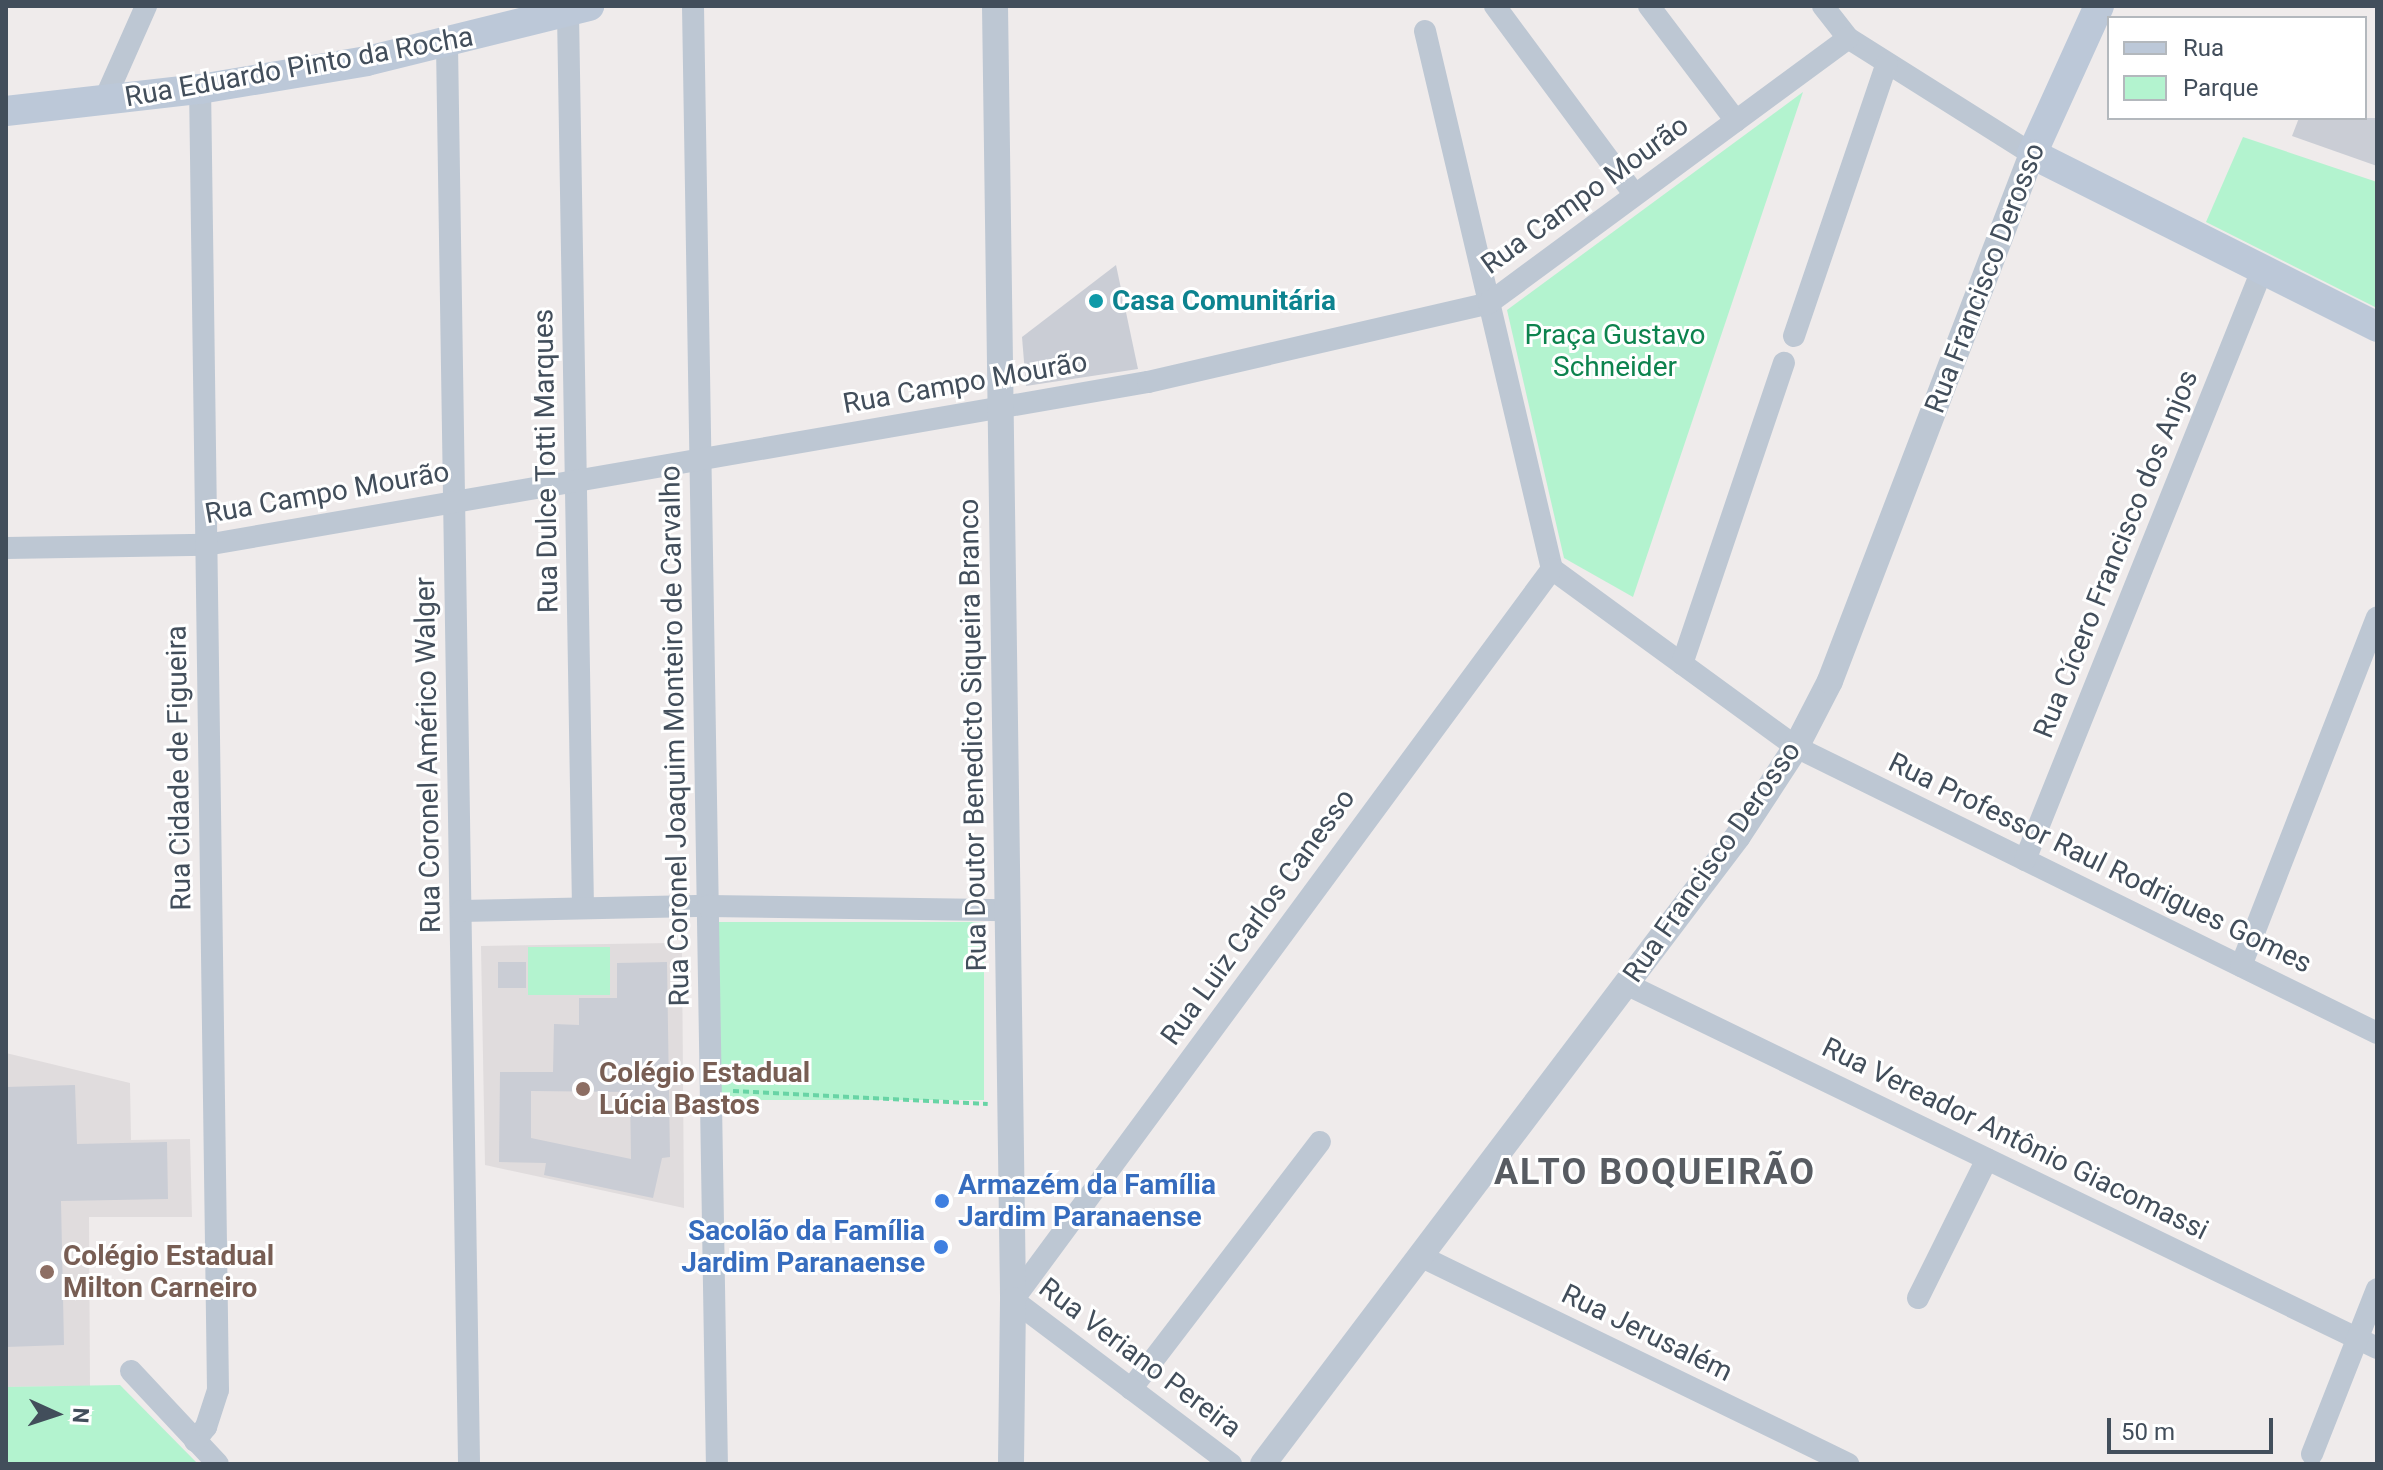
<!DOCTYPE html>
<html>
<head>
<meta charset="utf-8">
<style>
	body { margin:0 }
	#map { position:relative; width:2383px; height:1470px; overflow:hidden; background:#efebeb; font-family:Roboto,sans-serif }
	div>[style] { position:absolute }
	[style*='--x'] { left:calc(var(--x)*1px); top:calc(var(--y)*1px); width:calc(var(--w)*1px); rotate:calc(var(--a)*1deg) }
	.education>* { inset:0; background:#e0dcdd }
	.green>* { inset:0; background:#b3f3cf; transform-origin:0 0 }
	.building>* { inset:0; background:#cacdd5; transform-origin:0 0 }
	.path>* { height:4px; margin-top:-2px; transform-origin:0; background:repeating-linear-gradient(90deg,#68d4a5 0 6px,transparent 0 10px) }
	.minor>* { height:22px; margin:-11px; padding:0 11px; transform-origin:11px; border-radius:11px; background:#bdc7d3 }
	.tertiary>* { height:26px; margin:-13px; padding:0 13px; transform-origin:13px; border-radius:13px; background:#bdc7d3 }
	.secondary>* { height:30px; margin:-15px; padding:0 15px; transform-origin:15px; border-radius:15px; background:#bcc8d8 }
	.dots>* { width:22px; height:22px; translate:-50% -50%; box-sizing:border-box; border:4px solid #fff; border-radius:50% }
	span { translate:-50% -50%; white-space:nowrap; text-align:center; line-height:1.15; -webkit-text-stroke:6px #fff; paint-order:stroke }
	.street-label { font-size:28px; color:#424e5b }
	.culture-label { font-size:28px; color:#0d838f; font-weight:700 }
	.left { translate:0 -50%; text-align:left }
	.park-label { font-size:28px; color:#0d834e }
	.education-label { font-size:28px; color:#785e54; font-weight:700 }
	.shop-label { font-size:28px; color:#366cbe; font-weight:700 }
	.right { translate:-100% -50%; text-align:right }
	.district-label { font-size:36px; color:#585c62; font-weight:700; letter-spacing:2px }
	.frame { position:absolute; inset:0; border:8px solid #424e5b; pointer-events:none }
	.legend { position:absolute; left:2107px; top:16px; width:260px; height:104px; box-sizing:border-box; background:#fff; border:2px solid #b3b8bd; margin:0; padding:10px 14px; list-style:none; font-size:24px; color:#424e5b }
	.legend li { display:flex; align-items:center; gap:16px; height:40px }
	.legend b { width:40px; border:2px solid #b3b8bd }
	.north { position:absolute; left:16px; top:1374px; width:80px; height:80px; -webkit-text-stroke:6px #fff; paint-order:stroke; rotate:93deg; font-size:22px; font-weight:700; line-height:32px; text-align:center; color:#424e5b }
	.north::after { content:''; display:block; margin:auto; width:28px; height:36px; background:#424e5b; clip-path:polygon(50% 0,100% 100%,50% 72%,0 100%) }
	.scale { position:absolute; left:2107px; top:1418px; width:166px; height:36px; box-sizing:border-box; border:4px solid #424e5b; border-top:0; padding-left:10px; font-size:24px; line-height:28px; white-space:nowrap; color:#424e5b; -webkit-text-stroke:6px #fff; paint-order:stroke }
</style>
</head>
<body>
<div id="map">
	<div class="education">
		<i style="clip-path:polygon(671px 943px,682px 953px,684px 1208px,485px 1165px,481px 946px)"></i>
		<i style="clip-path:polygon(6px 1053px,130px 1083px,131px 1140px,190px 1139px,192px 1217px,89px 1217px,90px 1386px,6px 1387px)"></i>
	</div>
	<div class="green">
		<i style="clip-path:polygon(1803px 92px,1633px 597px,1564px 558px,1507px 310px)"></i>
		<i style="clip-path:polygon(2243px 137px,2377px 182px,2377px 308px,2206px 222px)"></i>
		<i style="left:718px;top:922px;width:266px;height:178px"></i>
		<i style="left:610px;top:947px;width:48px;height:82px;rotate:90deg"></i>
		<i style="clip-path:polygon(120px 1385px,198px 1464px,6px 1464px,6px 1387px)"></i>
	</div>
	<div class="building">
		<i style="clip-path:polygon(2299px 118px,2377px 118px,2377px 166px,2292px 136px)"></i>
		<i style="clip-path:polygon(1116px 265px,1138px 369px,1026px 386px,1022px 337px)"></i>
		<i style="left:526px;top:962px;width:26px;height:28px;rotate:90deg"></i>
		<i style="clip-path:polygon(evenodd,667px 962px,670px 1157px,662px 1158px,653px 1198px,544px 1175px,546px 1163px,499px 1162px,500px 1072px,553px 1072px,554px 1024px,579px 1025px,579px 998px,617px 998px,617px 963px,667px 962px,531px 1091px,630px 1092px,631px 1159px,531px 1138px,531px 1091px)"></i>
		<i style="clip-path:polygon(75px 1085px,77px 1144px,167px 1142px,168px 1199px,61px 1201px,64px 1345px,6px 1347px,6px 1087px)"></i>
	</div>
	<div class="path">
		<i style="--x:733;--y:1091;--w:255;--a:2.9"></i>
	</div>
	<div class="minor">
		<i style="--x:693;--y:6;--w:1458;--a:89.06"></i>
		<i style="--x:1495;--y:6;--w:235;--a:53.5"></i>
		<i style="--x:1649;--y:6;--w:144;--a:52.9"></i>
		<i style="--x:1823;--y:6;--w:41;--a:52"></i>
		<i style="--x:1848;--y:38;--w:218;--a:32.2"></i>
		<i style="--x:568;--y:13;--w:895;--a:89.04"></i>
		<i style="--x:1425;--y:31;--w:553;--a:76.72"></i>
		<i style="--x:1552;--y:569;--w:302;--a:36.1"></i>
		<i style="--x:1796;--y:747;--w:648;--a:26.21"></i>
		<i style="--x:447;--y:45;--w:1419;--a:89.11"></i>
		<i style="--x:104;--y:101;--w:104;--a:-66.1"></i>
		<i style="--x:1794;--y:336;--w:288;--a:-71.2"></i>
		<i style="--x:6;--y:548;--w:200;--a:-0.9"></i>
		<i style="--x:206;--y:545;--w:956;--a:-9.82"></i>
		<i style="--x:1148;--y:382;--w:350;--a:-13"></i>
		<i style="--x:1489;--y:303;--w:446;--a:-36.4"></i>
		<i style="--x:1682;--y:664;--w:318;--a:-71.3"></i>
		<i style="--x:2025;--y:860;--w:636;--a:-68.11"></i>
		<i style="--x:461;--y:911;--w:247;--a:-1.2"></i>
		<i style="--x:708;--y:906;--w:299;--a:0.8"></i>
		<i style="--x:2241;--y:966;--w:374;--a:-68.7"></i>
		<i style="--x:1626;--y:984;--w:835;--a:25.86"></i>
		<i style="--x:1420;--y:1256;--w:476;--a:25.9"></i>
		<i style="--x:1918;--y:1298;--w:155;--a:-63.6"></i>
		<i style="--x:131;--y:1371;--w:127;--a:46.9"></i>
		<i style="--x:1131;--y:1389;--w:311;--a:-52.6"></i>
		<i style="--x:195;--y:1441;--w:18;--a:-52"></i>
		<i style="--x:206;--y:1427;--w:39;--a:-72"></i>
		<i style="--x:218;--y:1390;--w:1301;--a:-90.79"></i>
		<i style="--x:2312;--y:1454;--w:177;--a:-68.5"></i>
		<i style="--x:1231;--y:1464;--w:273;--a:-143"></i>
		<i style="--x:1013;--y:1300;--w:908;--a:-53.6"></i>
	</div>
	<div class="tertiary">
		<i style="--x:995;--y:6;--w:1294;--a:89.2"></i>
		<i style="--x:1013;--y:1300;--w:164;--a:90.7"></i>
		<i style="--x:1263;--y:1464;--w:787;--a:-52.9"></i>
		<i style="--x:1738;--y:836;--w:106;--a:-56.9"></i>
		<i style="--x:1796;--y:747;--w:74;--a:-62.7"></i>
		<i style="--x:1830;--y:681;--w:564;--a:-69.03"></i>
	</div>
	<div class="secondary">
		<i style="--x:2099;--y:6;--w:162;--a:114.4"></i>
		<i style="--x:2032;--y:154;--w:386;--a:26.6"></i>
		<i style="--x:6;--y:111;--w:195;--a:-6.5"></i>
		<i style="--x:200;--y:89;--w:169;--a:-9.5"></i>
		<i style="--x:367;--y:61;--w:229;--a:-13.9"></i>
	</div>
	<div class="dots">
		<i style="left:1096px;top:301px;background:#0f9aa8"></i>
		<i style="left:583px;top:1089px;background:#8d6e63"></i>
		<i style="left:942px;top:1201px;background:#3f7fe0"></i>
		<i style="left:941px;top:1247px;background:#3f7fe0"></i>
		<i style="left:47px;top:1272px;background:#8d6e63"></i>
	</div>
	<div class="street-label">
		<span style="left:299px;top:67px;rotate:-10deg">Rua Eduardo Pinto da Rocha</span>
		<span style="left:1585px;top:195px;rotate:-36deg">Rua Campo Mourão</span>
		<span style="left:1985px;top:278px;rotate:-69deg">Rua Francisco Derosso</span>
		<span style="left:965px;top:383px;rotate:-10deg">Rua Campo Mourão</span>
		<span style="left:546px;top:461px;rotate:-91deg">Rua Dulce Totti Marques</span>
		<span style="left:327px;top:493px;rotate:-10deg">Rua Campo Mourão</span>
		<span style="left:2116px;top:554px;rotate:-68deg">Rua Cícero Francisco dos Anjos</span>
		<span style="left:973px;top:735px;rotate:-91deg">Rua Doutor Benedicto Siqueira Branco</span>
		<span style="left:675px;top:736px;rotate:-91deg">Rua Coronel Joaquim Monteiro de Carvalho</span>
		<span style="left:428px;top:755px;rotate:-91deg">Rua Coronel Américo Walger</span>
		<span style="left:179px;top:768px;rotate:-91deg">Rua Cidade de Figueira</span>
		<span style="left:1712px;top:862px;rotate:-55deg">Rua Francisco Derosso</span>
		<span style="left:2100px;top:863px;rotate:26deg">Rua Professor Raul Rodrigues Gomes</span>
		<span style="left:1258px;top:917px;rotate:-54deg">Rua Luiz Carlos Canesso</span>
		<span style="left:2015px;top:1139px;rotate:26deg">Rua Vereador Antônio Giacomassi</span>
		<span style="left:1647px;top:1333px;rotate:26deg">Rua Jerusalém</span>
		<span style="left:1140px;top:1358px;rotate:37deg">Rua Veriano Pereira</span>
	</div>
	<div class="culture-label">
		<span class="left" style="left:1112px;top:301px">Casa Comunitária</span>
	</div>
	<div class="park-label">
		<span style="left:1615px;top:351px">Praça Gustavo<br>Schneider</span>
	</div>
	<div class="education-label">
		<span class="left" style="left:599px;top:1089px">Colégio Estadual<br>Lúcia Bastos</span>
		<span class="left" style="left:63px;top:1272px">Colégio Estadual<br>Milton Carneiro</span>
	</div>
	<div class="shop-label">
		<span class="left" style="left:958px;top:1201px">Armazém da Família<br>Jardim Paranaense</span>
		<span class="right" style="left:925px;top:1247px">Sacolão da Família<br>Jardim Paranaense</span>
	</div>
	<div class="district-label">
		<span style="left:1655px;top:1173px">ALTO BOQUEIRÃO</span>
	</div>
	<div class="frame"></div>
	<ul class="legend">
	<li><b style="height:10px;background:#bcc8d8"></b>Rua</li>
	<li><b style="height:22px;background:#b3f3cf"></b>Parque</li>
	</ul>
	<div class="north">N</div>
	<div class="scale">50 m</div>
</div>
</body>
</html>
